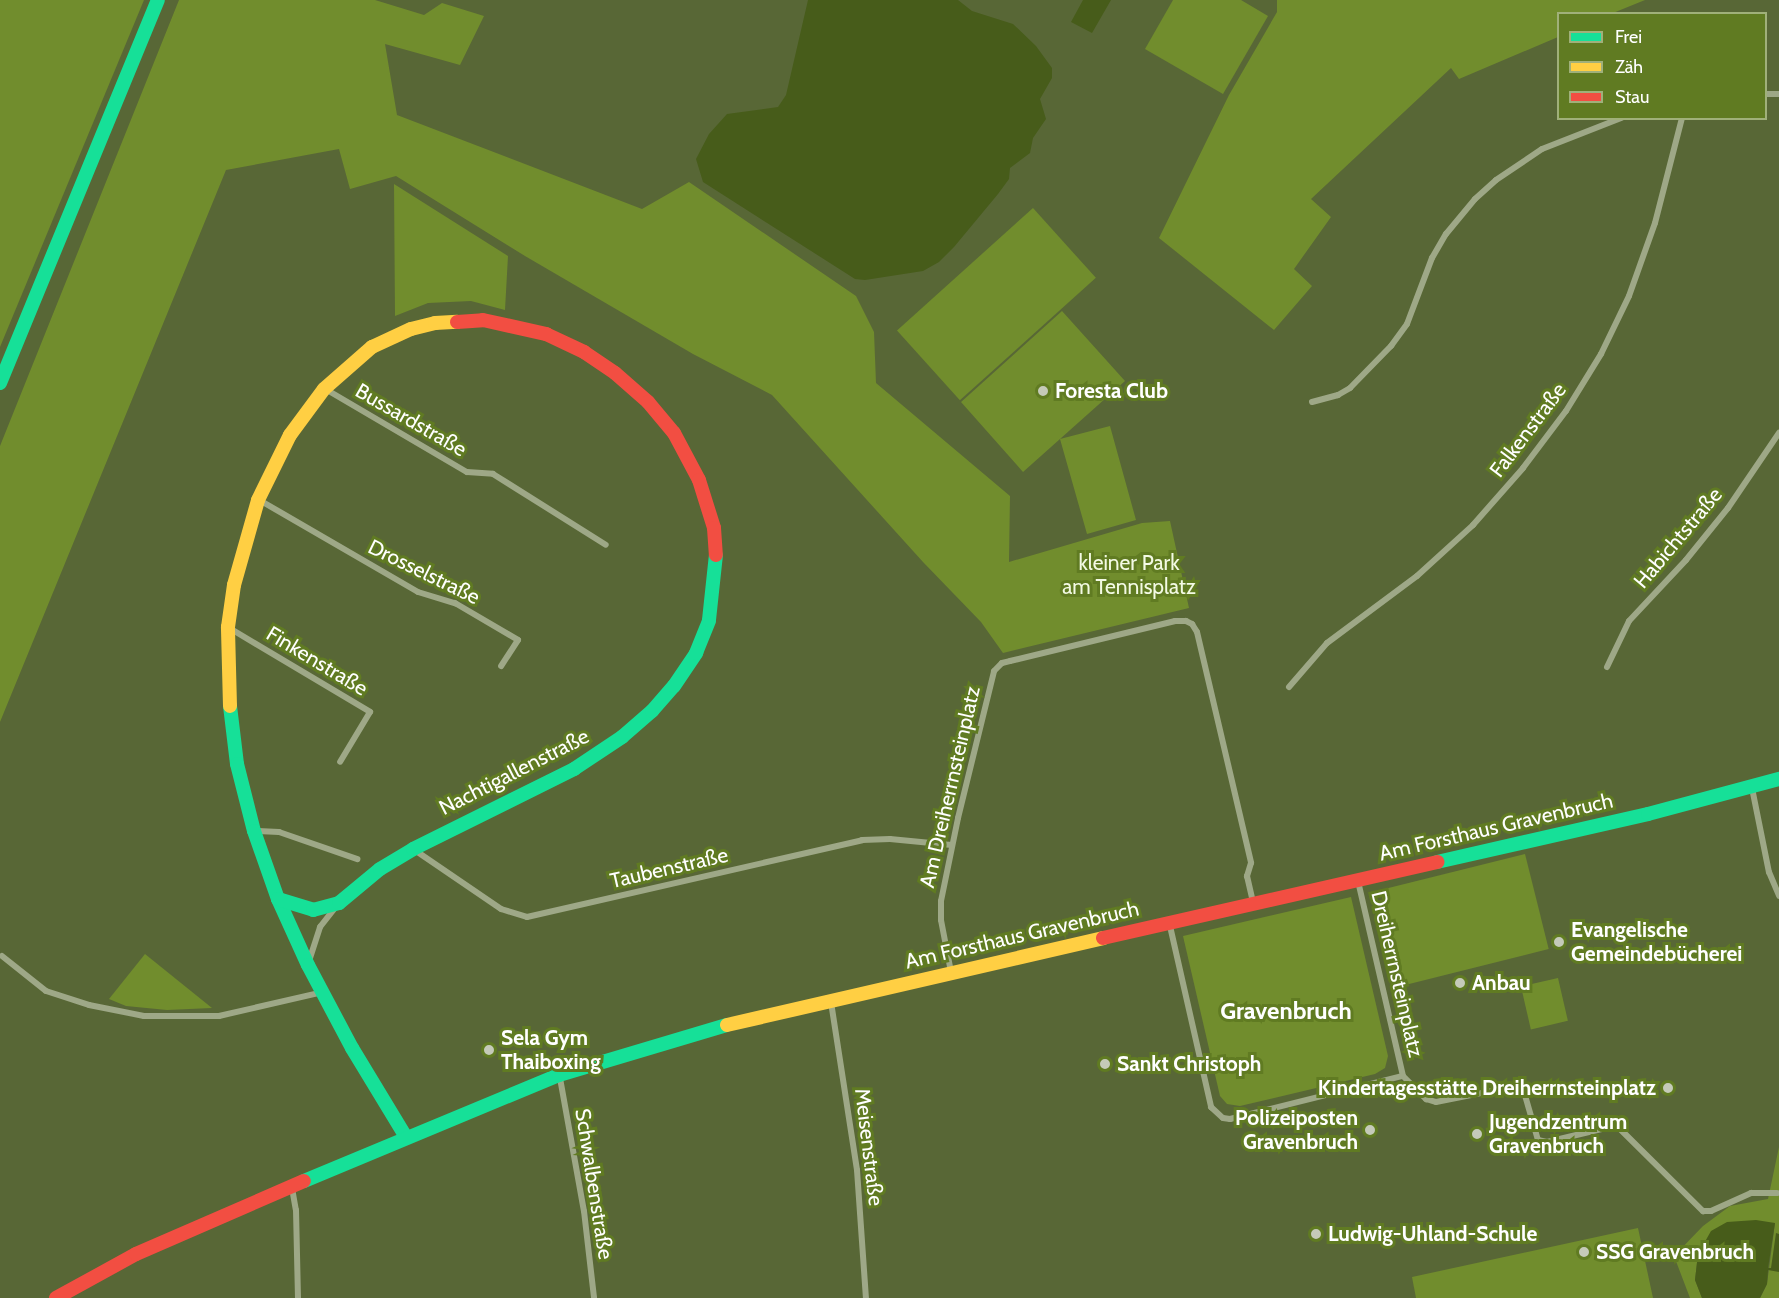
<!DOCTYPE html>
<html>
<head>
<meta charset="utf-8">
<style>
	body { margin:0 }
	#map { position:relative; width:1779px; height:1298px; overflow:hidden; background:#586736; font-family:Cabin,sans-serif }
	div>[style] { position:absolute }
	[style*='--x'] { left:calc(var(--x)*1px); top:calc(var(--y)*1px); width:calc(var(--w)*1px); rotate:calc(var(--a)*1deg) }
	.green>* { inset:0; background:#718d2d; transform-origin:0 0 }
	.water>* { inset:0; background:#475c1a }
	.street>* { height:6px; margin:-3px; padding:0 3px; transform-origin:3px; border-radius:3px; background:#9ea887 }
	.fast>* { height:14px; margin:-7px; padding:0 7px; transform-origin:7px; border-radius:7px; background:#16e098 }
	.slow>* { height:14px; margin:-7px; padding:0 7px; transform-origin:7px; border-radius:7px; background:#ffcf43 }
	.jam>* { height:14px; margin:-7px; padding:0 7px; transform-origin:7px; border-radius:7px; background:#f24e42 }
	.dots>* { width:16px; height:16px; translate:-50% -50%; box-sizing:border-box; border:3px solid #607b22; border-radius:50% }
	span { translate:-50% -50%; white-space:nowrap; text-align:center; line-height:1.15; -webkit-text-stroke:6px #607b22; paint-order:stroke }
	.poi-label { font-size:21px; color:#fff; font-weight:700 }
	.left { translate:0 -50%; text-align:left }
	.right { translate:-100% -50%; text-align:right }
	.street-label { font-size:21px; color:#fff }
	.park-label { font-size:21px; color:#f3fae4 }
	.quarter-label { font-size:24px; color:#fff; font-weight:700 }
	.legend { position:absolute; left:1557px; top:12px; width:210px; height:108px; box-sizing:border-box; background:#607b22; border:2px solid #a0b07a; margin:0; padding:8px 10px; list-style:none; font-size:18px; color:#fff }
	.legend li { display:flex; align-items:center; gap:12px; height:30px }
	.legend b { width:30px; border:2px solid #a0b07a }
</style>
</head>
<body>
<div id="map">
	<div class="green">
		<i style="clip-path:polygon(0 0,144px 0,0 347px)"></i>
		<i style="clip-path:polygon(179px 0,375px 0,424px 15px,442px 3px,484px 16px,460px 65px,385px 44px,397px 115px,642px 209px,689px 182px,856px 296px,874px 332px,876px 383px,1010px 496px,1009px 562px,1142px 523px,1170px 521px,1189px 608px,1003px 653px,981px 622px,923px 562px,772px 395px,693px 354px,525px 256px,396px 176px,350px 189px,339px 149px,226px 170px,0 722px,0 446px)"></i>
		<i style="clip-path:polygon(1173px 0,1241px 0,1268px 16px,1223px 94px,1145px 49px)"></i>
		<i style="clip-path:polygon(1277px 0,1645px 0,1613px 13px,1558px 14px,1558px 37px,1459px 79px,1451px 68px,1311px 199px,1331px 217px,1294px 269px,1312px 286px,1274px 330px,1159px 238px,1229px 95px,1277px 12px)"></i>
		<i style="clip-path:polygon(394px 184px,508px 256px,505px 310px,471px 301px,428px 303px,395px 316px)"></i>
		<i style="left:1033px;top:208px;width:94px;height:183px;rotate:48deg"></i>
		<i style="clip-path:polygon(1062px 311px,1125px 381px,1060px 439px,1110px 426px,1136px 520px,1087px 534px,1060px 439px,1023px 472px,961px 402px)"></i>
		<i style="left:1525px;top:854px;width:98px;height:149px;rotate:76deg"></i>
		<i style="clip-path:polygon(1351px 897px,1388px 1056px,1385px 1068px,1375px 1074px,1240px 1106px,1227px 1104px,1220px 1096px,1183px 936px)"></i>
		<i style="clip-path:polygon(145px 954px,212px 1008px,167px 1010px,126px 1006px,109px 999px)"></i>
		<i style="left:1558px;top:978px;width:44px;height:38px;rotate:77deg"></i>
		<i style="clip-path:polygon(1779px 1147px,1779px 1298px,1760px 1298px,1767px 1284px,1775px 1223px,1703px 1242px,1698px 1254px,1695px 1280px,1702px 1298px,1690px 1298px,1674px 1256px,1703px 1226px,1730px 1206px,1768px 1199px)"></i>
		<i style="clip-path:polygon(1638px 1228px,1653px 1298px,1416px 1298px,1412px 1277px)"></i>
	</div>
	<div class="water">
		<i style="clip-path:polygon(808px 0,958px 0,972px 11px,1013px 24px,1036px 46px,1052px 68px,1052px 78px,1040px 99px,1046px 119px,1033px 138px,1030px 153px,1010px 168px,1009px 179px,998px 194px,954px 247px,939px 262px,923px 271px,865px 280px,855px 279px,703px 182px,696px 159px,709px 134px,727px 114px,778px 107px,786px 95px)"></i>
		<i style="clip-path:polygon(1083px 0,1111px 0,1092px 33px,1071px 22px)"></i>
		<i style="clip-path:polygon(1756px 1220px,1775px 1223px,1768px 1268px,1771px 1268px,1776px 1233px,1779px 1234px,1779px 1272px,1768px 1270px,1767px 1284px,1760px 1298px,1702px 1298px,1695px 1280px,1698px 1254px,1711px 1231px,1727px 1222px)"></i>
	</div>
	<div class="street">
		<i style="--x:1766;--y:94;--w:13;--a:0"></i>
		<i style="--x:327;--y:390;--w:162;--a:30.4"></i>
		<i style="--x:467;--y:472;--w:26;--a:4"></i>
		<i style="--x:493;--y:474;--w:133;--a:32.1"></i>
		<i style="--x:1312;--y:402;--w:27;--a:-15"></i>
		<i style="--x:1338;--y:395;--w:14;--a:-30"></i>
		<i style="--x:1350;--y:388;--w:59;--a:-45.7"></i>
		<i style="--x:1391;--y:346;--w:27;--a:-54"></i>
		<i style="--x:1407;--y:324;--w:71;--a:-69.3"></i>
		<i style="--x:1432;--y:258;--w:28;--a:-60"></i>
		<i style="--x:1446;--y:234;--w:45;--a:-50.4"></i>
		<i style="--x:1475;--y:199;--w:28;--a:-42"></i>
		<i style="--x:1496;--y:180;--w:55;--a:-34"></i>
		<i style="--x:1542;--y:149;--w:85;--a:-21.4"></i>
		<i style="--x:261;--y:501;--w:181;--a:30.1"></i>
		<i style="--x:418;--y:592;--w:39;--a:17"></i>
		<i style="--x:455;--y:603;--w:73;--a:30.4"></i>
		<i style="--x:518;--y:640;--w:31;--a:123"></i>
		<i style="--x:231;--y:629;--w:162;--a:30.8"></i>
		<i style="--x:370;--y:712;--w:58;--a:121"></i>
		<i style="--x:1607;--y:667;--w:51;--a:-64.4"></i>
		<i style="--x:1629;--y:621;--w:83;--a:-46.9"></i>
		<i style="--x:1686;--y:560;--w:67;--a:-51.1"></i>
		<i style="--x:1728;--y:508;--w:91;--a:-55.8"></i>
		<i style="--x:1289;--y:687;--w:58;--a:-49.2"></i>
		<i style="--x:1327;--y:643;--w:112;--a:-36.7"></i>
		<i style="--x:1417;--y:576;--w:76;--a:-42.3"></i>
		<i style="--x:1473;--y:525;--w:76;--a:-48.7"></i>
		<i style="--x:1523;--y:468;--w:71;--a:-53"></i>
		<i style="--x:1566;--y:411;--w:67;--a:-58.4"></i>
		<i style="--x:1601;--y:354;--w:64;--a:-64.2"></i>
		<i style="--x:1629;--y:296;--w:77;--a:-70.4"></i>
		<i style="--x:1655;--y:223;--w:108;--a:-75.6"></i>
		<i style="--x:1752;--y:788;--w:86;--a:78.6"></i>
		<i style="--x:1769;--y:872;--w:26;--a:67"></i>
		<i style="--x:258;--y:831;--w:21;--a:3"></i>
		<i style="--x:279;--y:832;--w:83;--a:19.1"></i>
		<i style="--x:416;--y:851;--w:103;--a:34.3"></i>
		<i style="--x:501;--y:909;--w:27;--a:17"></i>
		<i style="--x:527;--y:917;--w:344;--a:-12.9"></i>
		<i style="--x:862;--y:840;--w:28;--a:-2"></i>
		<i style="--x:890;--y:839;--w:62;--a:5.5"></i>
		<i style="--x:1170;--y:926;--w:186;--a:77.2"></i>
		<i style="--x:1211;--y:1107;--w:16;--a:43"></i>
		<i style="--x:1223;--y:1118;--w:7;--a:8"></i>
		<i style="--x:1230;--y:1119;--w:178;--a:-14"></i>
		<i style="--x:1403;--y:1076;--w:200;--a:-103"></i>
		<i style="--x:2;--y:956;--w:56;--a:38.5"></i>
		<i style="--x:46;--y:991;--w:45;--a:18"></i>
		<i style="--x:89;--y:1005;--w:56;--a:11.3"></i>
		<i style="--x:144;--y:1016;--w:75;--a:0"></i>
		<i style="--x:219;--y:1016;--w:103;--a:-13"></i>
		<i style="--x:310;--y:958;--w:33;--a:-72"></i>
		<i style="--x:320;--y:927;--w:23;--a:-52"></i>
		<i style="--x:951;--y:972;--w:53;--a:-100.9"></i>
		<i style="--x:941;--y:920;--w:19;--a:-90"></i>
		<i style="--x:941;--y:901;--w:85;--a:-78.4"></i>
		<i style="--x:958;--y:818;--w:151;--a:-76.2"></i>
		<i style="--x:994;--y:671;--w:11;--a:-45"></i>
		<i style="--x:1002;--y:663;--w:8;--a:-14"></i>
		<i style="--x:1010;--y:661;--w:170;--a:-13.6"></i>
		<i style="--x:1175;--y:621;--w:11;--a:0"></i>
		<i style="--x:1186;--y:621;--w:7;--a:27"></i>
		<i style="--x:1192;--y:624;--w:9;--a:58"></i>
		<i style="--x:1197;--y:632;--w:237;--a:76.8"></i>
		<i style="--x:1251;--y:863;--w:14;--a:107"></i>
		<i style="--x:1247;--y:876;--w:27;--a:77"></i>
		<i style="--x:831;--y:1002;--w:170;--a:81.2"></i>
		<i style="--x:857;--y:1170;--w:128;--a:86"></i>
		<i style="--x:1403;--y:1076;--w:33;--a:45"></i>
		<i style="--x:1426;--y:1099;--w:10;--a:17"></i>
		<i style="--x:1436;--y:1102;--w:88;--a:-11.2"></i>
		<i style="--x:1522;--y:1085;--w:57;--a:73.8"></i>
		<i style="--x:1538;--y:1140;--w:9;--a:13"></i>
		<i style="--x:1547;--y:1142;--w:69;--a:-13.4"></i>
		<i style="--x:1614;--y:1126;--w:7;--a:27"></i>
		<i style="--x:1620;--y:1129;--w:117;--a:44.7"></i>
		<i style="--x:1703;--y:1211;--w:8;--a:0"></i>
		<i style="--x:1711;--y:1211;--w:44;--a:-24.2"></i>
		<i style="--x:1751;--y:1193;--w:26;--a:0"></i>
		<i style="--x:560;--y:1078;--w:135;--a:79.8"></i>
		<i style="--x:584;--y:1211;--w:88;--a:83.4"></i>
		<i style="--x:292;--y:1188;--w:22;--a:80"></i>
		<i style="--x:296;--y:1210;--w:88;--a:88.7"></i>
	</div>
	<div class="fast">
		<i style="--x:0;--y:383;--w:414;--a:-67.6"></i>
		<i style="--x:230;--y:706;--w:58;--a:83.1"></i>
		<i style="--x:237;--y:764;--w:69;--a:75.8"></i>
		<i style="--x:254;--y:831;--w:72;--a:70.6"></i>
		<i style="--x:278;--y:899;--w:72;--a:65.6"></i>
		<i style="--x:308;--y:965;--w:94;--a:62.1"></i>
		<i style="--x:352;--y:1048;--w:104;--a:58.8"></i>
		<i style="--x:1437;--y:862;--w:216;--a:-12.8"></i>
		<i style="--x:1648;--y:814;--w:136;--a:-15"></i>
		<i style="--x:278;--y:899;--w:37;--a:17"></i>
		<i style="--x:313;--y:910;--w:27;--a:-15"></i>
		<i style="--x:339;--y:903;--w:53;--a:-39.7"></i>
		<i style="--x:380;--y:869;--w:39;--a:-31"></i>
		<i style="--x:413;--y:849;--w:180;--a:-26.4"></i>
		<i style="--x:574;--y:769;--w:58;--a:-33.7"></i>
		<i style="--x:622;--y:737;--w:40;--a:-41"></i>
		<i style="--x:652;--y:711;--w:33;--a:-49"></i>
		<i style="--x:674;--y:686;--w:40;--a:-56"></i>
		<i style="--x:696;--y:653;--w:35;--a:-68"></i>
		<i style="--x:709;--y:620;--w:65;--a:-83.9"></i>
		<i style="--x:304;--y:1181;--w:276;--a:-22.6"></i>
		<i style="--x:559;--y:1075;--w:175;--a:-16.6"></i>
	</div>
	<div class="slow">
		<i style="--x:230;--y:706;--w:79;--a:-91.5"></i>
		<i style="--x:228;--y:627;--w:42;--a:-81.9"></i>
		<i style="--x:234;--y:585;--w:88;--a:-74.2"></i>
		<i style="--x:258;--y:500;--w:72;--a:-63.8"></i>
		<i style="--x:290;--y:435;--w:57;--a:-53.5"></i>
		<i style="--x:324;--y:389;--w:64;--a:-41.2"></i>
		<i style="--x:372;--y:347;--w:43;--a:-24.8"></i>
		<i style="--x:411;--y:329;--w:25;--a:-14"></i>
		<i style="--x:435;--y:323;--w:22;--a:-3"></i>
		<i style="--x:727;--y:1025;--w:386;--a:-13"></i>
	</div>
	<div class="jam">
		<i style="--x:457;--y:322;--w:26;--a:-4"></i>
		<i style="--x:483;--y:320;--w:65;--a:12.5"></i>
		<i style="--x:546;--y:334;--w:42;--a:25.3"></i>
		<i style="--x:584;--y:352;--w:37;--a:34"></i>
		<i style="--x:615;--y:373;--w:44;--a:41.3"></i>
		<i style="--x:648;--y:402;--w:40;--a:50"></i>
		<i style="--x:674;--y:433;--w:53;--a:62"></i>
		<i style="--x:699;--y:480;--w:50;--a:72.6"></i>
		<i style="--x:714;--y:528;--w:27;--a:86"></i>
		<i style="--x:1103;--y:938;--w:343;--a:-12.8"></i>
		<i style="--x:56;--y:1298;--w:91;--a:-28.8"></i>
		<i style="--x:136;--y:1254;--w:183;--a:-23.5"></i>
	</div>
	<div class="dots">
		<i style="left:1043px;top:391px;background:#c5cab9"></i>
		<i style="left:1559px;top:942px;background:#c5cab9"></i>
		<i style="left:1460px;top:983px;background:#c5cab9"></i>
		<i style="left:489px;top:1050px;background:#c5cab9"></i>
		<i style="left:1105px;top:1064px;background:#c5cab9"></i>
		<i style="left:1668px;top:1088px;background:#c5cab9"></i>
		<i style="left:1370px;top:1130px;background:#c5cab9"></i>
		<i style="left:1477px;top:1134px;background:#c5cab9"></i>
		<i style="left:1316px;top:1234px;background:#c5cab9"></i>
		<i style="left:1584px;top:1252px;background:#c5cab9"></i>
	</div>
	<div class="poi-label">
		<span class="left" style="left:1055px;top:391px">Foresta Club</span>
		<span class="left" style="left:1571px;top:942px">Evangelische<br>Gemeindebücherei</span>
		<span class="left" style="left:1472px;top:983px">Anbau</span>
		<span class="left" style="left:501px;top:1050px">Sela Gym<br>Thaiboxing</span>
		<span class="left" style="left:1117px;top:1064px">Sankt Christoph</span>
		<span class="right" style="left:1656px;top:1088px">Kindertagesstätte Dreiherrnsteinplatz</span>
		<span class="right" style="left:1358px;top:1130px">Polizeiposten<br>Gravenbruch</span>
		<span class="left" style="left:1489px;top:1134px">Jugendzentrum<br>Gravenbruch</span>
		<span class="left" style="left:1328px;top:1234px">Ludwig-Uhland-Schule</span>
		<span class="left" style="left:1596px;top:1252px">SSG Gravenbruch</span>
	</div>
	<div class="street-label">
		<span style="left:411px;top:420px;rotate:30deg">Bussardstraße</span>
		<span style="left:1528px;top:430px;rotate:-53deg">Falkenstraße</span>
		<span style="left:1678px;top:538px;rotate:-50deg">Habichtstraße</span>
		<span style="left:424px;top:572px;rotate:26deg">Drosselstraße</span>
		<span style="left:317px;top:661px;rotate:31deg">Finkenstraße</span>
		<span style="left:514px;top:772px;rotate:-27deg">Nachtigallenstraße</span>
		<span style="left:950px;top:787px;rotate:-77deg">Am Dreiherrnsteinplatz</span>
		<span style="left:1496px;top:827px;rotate:-13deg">Am Forsthaus Gravenbruch</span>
		<span style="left:669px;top:868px;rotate:-13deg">Taubenstraße</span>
		<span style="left:1022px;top:935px;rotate:-13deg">Am Forsthaus Gravenbruch</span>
		<span style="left:1397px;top:974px;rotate:77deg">Dreiherrnsteinplatz</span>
		<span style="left:869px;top:1147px;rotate:83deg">Meisenstraße</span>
		<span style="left:594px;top:1184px;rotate:81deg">Schwalbenstraße</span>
	</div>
	<div class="park-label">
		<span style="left:1129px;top:575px">kleiner Park<br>am Tennisplatz</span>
	</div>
	<div class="quarter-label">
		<span style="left:1286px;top:1011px">Gravenbruch</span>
	</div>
	<ul class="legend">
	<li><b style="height:8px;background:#16e098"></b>Frei</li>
	<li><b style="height:8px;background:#ffcf43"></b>Zäh</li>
	<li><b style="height:8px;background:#f24e42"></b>Stau</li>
	</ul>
</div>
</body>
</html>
